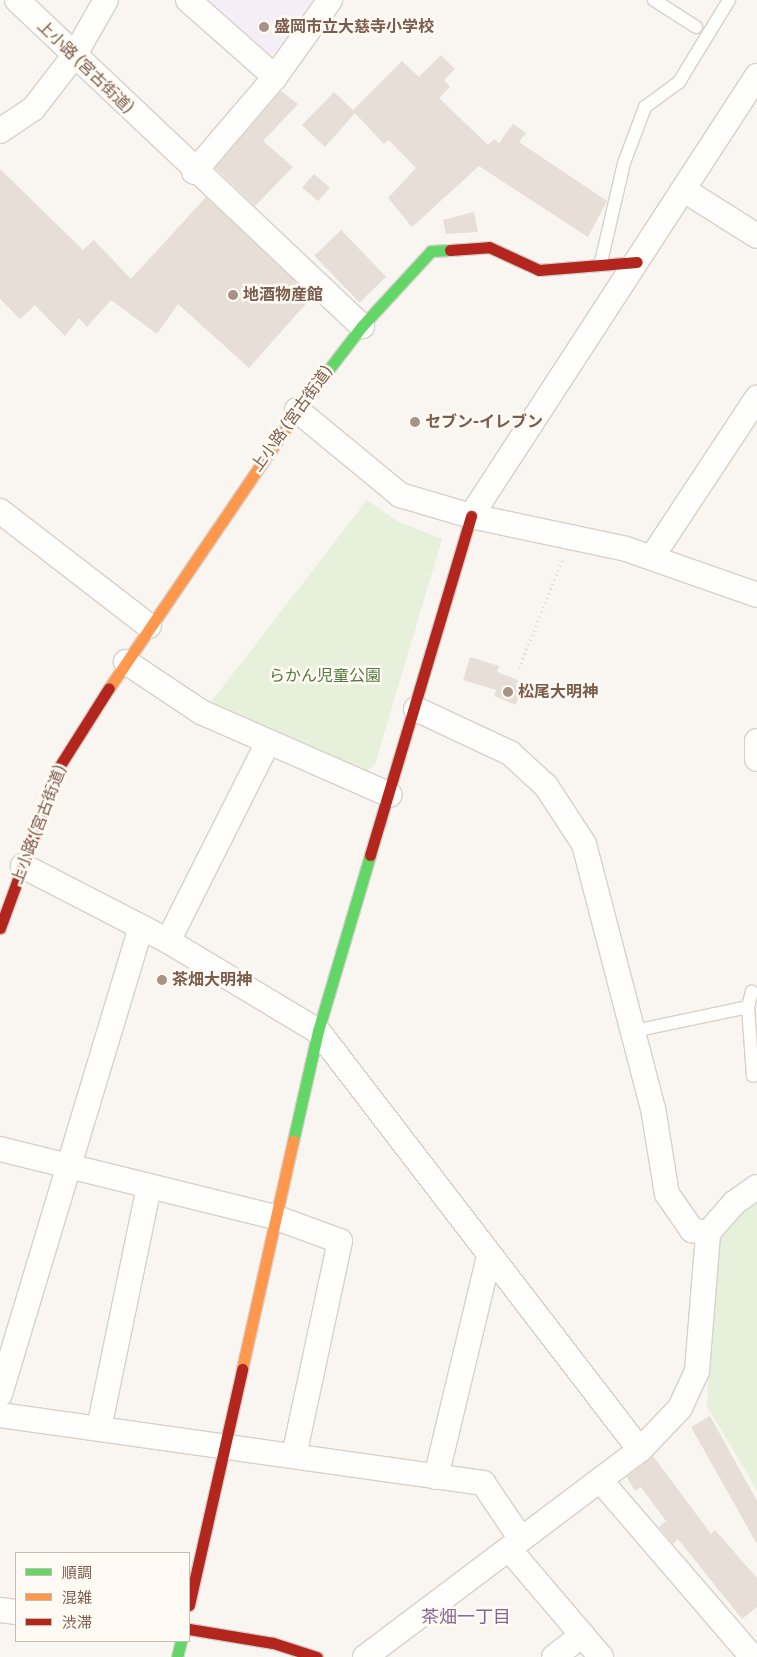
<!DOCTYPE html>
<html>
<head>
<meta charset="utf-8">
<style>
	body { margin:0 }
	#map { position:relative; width:757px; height:1657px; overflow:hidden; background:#f9f5f0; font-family:"Fira Sans Condensed","Noto Sans JP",sans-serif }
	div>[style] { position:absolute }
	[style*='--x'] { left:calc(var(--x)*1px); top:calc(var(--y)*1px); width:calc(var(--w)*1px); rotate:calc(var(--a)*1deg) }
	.education>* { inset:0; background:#f6eef6 }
	.green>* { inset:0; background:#e7f0db }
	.building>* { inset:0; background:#e6ded7; transform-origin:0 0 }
	.path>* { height:3px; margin-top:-1.5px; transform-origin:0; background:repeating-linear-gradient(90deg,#dcd5d0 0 1px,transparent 0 5px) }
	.roads { filter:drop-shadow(1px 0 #d7d1cb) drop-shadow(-1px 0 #d7d1cb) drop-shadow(0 1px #d7d1cb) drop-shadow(0 -1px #d7d1cb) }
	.lane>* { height:12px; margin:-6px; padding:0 6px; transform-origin:6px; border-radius:6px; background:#fefefd }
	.street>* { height:24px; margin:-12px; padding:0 12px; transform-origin:12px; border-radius:12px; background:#fefefd }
	.fast>* { height:11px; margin:-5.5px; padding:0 5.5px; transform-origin:5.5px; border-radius:5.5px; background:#63d668 }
	.slow>* { height:11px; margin:-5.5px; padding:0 5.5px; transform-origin:5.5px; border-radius:5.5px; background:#ff974d }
	.jam>* { height:11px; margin:-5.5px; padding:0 5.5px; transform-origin:5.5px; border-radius:5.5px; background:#b3261e }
	.dots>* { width:14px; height:14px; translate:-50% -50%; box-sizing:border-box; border:2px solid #fffaf3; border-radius:50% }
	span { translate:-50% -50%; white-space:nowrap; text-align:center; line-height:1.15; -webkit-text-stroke:5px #fffaf3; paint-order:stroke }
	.poi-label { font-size:16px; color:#7a5c4d; font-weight:700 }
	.left { translate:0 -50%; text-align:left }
	.street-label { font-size:16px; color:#7a5c4d }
	.park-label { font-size:16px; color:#537a41 }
	.neighbourhood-label { font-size:18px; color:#846695 }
	.legend { position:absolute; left:15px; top:1552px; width:175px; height:90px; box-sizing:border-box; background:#fffaf3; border:1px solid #cabbb1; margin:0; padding:6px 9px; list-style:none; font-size:15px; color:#7a5c4d }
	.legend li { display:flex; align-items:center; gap:10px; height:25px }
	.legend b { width:25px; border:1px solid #cabbb1 }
</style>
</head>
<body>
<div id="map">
	<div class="education">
		<i style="clip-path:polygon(205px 0,314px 0,276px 53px,260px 54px)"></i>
	</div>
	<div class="green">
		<i style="clip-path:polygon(367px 500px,397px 521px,442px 539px,375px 764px,363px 775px,208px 706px)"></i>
		<i style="clip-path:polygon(757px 1202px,757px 1490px,707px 1406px,713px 1251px,739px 1211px)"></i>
	</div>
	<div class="building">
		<i style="clip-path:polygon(441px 55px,455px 69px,444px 80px,450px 87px,439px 98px,488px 145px,494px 139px,499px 143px,513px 124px,526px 133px,519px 142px,607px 201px,588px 237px,479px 166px,412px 227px,388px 198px,416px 168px,389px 140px,384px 144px,355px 113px,325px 147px,302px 125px,334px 92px,353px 110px,402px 61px,419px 77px)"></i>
		<i style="clip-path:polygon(281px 91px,298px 104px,263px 141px,293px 167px,255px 206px,215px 168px)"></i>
		<i style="clip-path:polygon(0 169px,83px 250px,94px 240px,131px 279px,206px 197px,312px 297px,249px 368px,178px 304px,157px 334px,111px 300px,87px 327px,79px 318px,65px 336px,35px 305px,20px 319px,0 299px)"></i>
		<i style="left:314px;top:174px;width:21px;height:18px;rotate:41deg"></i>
		<i style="clip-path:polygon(474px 212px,478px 232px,446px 234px,443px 220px)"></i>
		<i style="left:341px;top:230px;width:65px;height:37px;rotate:46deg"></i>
		<i style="clip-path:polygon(470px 657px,499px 666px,497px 672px,518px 680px,516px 686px,521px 688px,516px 705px,494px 696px,496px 690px,463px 680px)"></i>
		<i style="clip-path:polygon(710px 1416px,757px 1501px,757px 1544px,691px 1427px)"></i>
		<i style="clip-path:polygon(653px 1456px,711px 1534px,715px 1530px,757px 1578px,757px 1607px,742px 1619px,678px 1539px,673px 1544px,659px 1527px,666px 1521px,641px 1487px,635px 1491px,627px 1477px)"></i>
	</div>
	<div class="path">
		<i style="--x:519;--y:668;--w:118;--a:-68.2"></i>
	</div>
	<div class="roads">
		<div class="lane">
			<i style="--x:654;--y:0;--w:50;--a:32.7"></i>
			<i style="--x:601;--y:262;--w:102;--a:-76.9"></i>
			<i style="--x:624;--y:163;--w:60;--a:-69.4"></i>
			<i style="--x:645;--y:107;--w:42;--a:-36.3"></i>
			<i style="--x:679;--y:82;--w:96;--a:-58.6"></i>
			<i style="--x:748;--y:1007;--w:16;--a:-76"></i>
			<i style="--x:634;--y:1031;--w:116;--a:-11.9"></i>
			<i style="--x:748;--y:1007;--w:69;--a:85.9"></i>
		</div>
		<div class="street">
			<i style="--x:17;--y:0;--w:475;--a:43.4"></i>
			<i style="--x:188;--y:0;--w:116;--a:41.5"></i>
			<i style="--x:0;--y:131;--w:40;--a:-34"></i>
			<i style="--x:33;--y:109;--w:67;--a:-52.3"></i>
			<i style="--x:74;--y:56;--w:64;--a:-60.3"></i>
			<i style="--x:194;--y:172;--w:125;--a:-49.5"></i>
			<i style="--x:275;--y:77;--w:95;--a:-54.5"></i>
			<i style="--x:684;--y:190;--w:86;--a:32.2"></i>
			<i style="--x:297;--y:410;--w:134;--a:39.5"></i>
			<i style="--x:400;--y:495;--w:74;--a:16.5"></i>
			<i style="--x:471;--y:516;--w:158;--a:12"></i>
			<i style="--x:626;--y:549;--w:139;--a:19.3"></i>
			<i style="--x:0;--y:511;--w:188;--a:37.7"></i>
			<i style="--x:471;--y:516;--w:525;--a:-56.98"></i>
			<i style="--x:652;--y:557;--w:191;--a:-56.6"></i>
			<i style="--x:126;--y:662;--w:90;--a:33.7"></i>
			<i style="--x:201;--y:712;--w:206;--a:23.7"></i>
			<i style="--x:416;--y:709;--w:104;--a:25.1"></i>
			<i style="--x:510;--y:753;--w:49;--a:42.5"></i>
			<i style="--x:546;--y:786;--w:69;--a:56.8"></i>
			<i style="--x:584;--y:844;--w:273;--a:75.4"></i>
			<i style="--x:653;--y:1108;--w:87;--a:80.8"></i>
			<i style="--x:667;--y:1194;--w:44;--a:55.2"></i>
			<i style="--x:692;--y:1230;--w:16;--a:11"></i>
			<i style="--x:708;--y:1233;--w:40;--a:-49"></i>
			<i style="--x:734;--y:1203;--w:28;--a:-35"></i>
			<i style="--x:757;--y:741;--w:18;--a:90"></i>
			<i style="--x:23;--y:866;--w:163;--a:27.3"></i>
			<i style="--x:168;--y:941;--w:175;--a:31"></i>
			<i style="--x:318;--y:1031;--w:528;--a:52.46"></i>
			<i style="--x:168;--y:941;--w:223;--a:-63.3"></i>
			<i style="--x:0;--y:1149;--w:282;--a:13.9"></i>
			<i style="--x:274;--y:1217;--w:70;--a:20"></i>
			<i style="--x:340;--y:1241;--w:219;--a:102.1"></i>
			<i style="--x:0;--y:1394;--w:488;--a:-73.2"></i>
			<i style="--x:0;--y:1415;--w:488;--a:8"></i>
			<i style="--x:483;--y:1483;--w:68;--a:55.8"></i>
			<i style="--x:99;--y:1428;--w:246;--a:-78.3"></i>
			<i style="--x:436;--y:1477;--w:226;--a:-76.5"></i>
			<i style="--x:600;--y:1480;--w:233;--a:49.3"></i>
			<i style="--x:509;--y:1549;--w:142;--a:49.6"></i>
			<i style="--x:0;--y:1610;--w:16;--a:7"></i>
			<i style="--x:365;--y:1657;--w:344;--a:-37"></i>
			<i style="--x:640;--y:1450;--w:58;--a:-46.4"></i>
			<i style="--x:680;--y:1408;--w:41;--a:-65.3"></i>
			<i style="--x:697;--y:1371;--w:138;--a:-85.4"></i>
			<i style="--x:554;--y:1657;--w:36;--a:-38"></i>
		</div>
		<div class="fast">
			<i style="--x:299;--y:408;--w:103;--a:-52.5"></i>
			<i style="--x:362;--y:326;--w:102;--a:-47.4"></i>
			<i style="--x:431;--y:251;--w:19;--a:-3"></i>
			<i style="--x:293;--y:1141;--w:113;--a:-77.2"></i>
			<i style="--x:318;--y:1031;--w:184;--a:-73.5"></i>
			<i style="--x:177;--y:1657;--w:16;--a:-76"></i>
		</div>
		<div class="slow">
			<i style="--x:109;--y:688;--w:338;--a:-55.8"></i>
			<i style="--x:242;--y:1369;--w:234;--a:-77.4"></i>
		</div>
		<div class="jam">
			<i style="--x:450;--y:250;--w:39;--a:-4"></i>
			<i style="--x:489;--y:247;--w:55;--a:24.7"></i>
			<i style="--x:539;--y:270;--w:98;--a:-4.7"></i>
			<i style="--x:370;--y:855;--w:354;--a:-73.4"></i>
			<i style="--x:0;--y:928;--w:171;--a:-69.9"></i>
			<i style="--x:59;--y:767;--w:93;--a:-57.7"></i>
			<i style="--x:189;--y:1605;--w:242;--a:-77.3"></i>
			<i style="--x:189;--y:1629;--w:85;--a:9.5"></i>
			<i style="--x:273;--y:1643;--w:46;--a:17.7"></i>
		</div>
	</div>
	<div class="dots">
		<i style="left:264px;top:27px;background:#a69286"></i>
		<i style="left:233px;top:295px;background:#a69286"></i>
		<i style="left:415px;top:422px;background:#a69286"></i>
		<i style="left:508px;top:692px;background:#a69286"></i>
		<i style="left:162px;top:980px;background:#a69286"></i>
	</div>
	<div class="poi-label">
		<span class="left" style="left:274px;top:27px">盛岡市立大慈寺小学校</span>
		<span class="left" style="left:243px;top:295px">地酒物産館</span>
		<span class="left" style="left:425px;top:422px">セブン-イレブン</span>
		<span class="left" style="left:518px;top:692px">松尾大明神</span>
		<span class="left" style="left:172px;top:980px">茶畑大明神</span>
	</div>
	<div class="street-label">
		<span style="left:85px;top:67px;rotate:44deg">上小路 (宮古街道)</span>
		<span style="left:292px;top:419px;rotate:-54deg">上小路 (宮古街道)</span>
		<span style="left:39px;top:825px;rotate:-69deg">上小路 (宮古街道)</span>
	</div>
	<div class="park-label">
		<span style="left:325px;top:676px">らかん児童公園</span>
	</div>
	<div class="neighbourhood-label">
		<span style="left:466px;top:1617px">茶畑一丁目</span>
	</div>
	<ul class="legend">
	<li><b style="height:6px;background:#63d668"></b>順調</li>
	<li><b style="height:6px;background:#ff974d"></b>混雑</li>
	<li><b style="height:6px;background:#b3261e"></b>渋滞</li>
	</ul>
</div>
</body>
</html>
